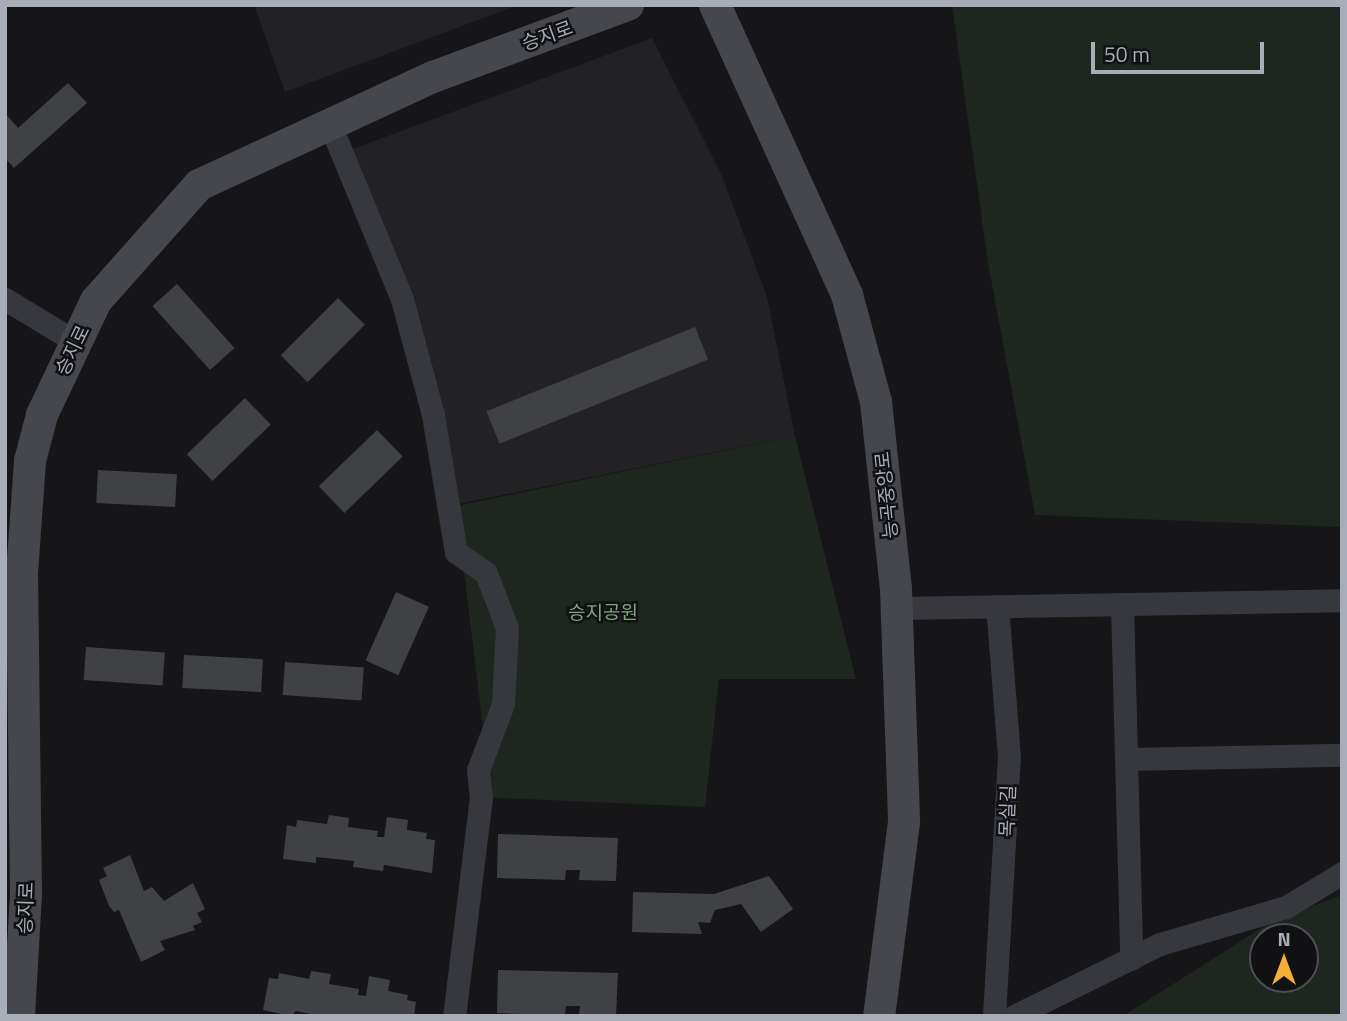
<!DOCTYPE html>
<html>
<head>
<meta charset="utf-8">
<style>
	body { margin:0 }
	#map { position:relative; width:1347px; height:1021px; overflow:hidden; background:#161618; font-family:"Titillium Web","Noto Sans KR",sans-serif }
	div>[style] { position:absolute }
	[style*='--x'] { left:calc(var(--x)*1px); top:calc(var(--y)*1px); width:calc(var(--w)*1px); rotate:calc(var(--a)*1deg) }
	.built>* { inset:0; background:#222225 }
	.green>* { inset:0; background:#1e261f }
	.building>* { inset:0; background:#404145; transform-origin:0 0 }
	.street>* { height:23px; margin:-11.5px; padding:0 11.5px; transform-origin:11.5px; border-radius:11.5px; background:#37383d }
	.secondary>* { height:32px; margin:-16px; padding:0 16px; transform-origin:16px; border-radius:16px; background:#45474d }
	span { translate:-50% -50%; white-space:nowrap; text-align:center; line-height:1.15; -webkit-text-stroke:5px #111113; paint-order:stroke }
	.street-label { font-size:19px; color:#a8adb8 }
	.park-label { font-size:19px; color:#7fa381 }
	.frame { position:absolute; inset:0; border:7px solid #a8adb8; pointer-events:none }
	.north { position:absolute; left:1249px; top:923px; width:70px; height:70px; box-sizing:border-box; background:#111113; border:2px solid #4d4f55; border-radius:50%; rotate:0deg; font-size:19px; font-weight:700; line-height:28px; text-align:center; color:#a8adb8 }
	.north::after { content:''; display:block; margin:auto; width:24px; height:32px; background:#f2b134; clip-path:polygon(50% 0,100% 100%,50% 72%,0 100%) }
	.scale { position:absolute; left:1091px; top:42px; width:173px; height:32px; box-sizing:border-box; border:4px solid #a8adb8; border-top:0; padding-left:9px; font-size:21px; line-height:24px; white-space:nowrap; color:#a8adb8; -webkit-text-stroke:5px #111113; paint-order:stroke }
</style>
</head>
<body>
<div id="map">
	<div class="built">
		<i style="clip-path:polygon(254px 5px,518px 5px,285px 92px)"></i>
		<i style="clip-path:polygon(652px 38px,722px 176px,767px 297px,795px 436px,448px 506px,433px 415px,342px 153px)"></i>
	</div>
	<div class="green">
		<i style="clip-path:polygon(952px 5px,1342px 5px,1342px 527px,1035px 515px,988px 263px)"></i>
		<i style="clip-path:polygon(795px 436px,856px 679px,719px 679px,705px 807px,481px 797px,488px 769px,456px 506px)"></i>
		<i style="clip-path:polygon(evenodd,1342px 895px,1342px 1016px,1123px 1016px,1271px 922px,1342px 895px,1263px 937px,1305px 937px,1305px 979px,1263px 979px,1263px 937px)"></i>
	</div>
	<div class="building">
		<i style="clip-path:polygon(68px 83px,87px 103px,14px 168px,5px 158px,5px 113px,18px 128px)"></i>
		<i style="left:177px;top:284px;width:86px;height:33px;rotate:48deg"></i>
		<i style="left:338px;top:298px;width:38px;height:81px;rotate:45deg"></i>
		<i style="left:695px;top:327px;width:35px;height:225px;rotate:68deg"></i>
		<i style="left:245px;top:398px;width:37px;height:81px;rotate:46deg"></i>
		<i style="left:377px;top:430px;width:37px;height:81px;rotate:46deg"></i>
		<i style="left:98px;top:470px;width:79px;height:33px;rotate:3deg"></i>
		<i style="left:396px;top:592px;width:36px;height:75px;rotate:24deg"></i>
		<i style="left:86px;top:647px;width:79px;height:33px;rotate:4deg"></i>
		<i style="left:184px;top:655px;width:79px;height:33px;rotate:3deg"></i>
		<i style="left:285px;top:662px;width:79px;height:33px;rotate:4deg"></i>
		<i style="clip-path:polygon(329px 815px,349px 818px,348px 827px,378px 831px,377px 837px,384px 837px,387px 817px,408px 820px,407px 830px,427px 833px,426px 839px,435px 840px,432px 873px,384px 865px,383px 871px,353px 867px,354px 861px,316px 857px,316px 863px,283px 859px,287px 825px,296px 827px,297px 820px,327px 824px)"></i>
		<i style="clip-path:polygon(498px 834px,618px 838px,616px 881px,579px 880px,580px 870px,566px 870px,565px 880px,497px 878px)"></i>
		<i style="clip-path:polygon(130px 855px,144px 891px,152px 887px,164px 901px,193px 883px,205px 909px,197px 913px,202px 922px,193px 926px,195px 930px,160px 941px,165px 950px,141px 962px,119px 910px,114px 912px,109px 906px,99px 880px,107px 876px,103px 868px)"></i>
		<i style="clip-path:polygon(769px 876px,793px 909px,761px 932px,741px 904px,715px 910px,710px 923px,698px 922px,702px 934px,632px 932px,633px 892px,714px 894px)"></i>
		<i style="clip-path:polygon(498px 970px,618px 973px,616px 1016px,579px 1016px,580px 1006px,566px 1006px,565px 1016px,497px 1013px)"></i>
		<i style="clip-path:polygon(311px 971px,331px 974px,329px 984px,359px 989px,358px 995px,366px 996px,369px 976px,390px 980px,388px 991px,408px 995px,407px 1000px,416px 1002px,414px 1016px,321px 1016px,296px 1011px,291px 1016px,263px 1010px,269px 978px,278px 979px,279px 973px,309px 979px)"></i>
	</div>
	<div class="street">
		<i style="--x:329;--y:122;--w:191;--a:67.6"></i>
		<i style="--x:402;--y:299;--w:120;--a:75"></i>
		<i style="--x:433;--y:415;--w:139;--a:80.5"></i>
		<i style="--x:456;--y:552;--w:37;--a:35"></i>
		<i style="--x:486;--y:573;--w:59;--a:69.1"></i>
		<i style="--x:507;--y:628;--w:76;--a:93"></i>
		<i style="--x:503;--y:704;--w:71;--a:110.7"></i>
		<i style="--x:478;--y:770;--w:27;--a:84"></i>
		<i style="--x:481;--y:797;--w:221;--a:97"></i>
		<i style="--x:5;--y:299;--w:83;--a:31.2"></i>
		<i style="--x:1122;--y:604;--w:355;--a:88.5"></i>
		<i style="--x:896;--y:608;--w:446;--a:-1"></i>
		<i style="--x:1126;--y:759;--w:216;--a:-1.1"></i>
		<i style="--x:994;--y:1016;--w:259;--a:-86.7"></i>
		<i style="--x:1009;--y:757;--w:151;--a:-94.5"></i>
		<i style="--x:1014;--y:1016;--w:163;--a:-26.3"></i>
		<i style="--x:1160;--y:944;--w:131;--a:-16.4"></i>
		<i style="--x:1286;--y:907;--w:66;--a:-31.3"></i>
	</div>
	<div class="secondary">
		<i style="--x:715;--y:5;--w:319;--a:65.5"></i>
		<i style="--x:847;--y:295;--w:111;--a:74.8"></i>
		<i style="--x:876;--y:402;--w:188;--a:83.9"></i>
		<i style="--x:896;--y:589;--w:233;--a:88"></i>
		<i style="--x:904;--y:822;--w:196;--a:97.3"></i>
		<i style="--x:19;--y:1016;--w:120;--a:-86.7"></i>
		<i style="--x:26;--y:896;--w:323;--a:-90.7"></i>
		<i style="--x:22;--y:573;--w:112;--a:-85.9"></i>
		<i style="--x:30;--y:461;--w:48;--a:-75.4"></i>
		<i style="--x:42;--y:415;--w:126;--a:-64.7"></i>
		<i style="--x:96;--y:301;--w:155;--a:-48.4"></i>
		<i style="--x:199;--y:185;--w:258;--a:-24.8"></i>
		<i style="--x:433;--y:77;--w:208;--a:-20.3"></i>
	</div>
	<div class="street-label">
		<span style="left:547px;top:35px;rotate:-20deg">승지로</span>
		<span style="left:72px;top:350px;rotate:-64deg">승지로</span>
		<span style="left:886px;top:495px;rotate:-96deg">능곡중앙로</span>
		<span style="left:1007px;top:811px;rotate:-88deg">목실길</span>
		<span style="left:25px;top:908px;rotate:-88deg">승지로</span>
	</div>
	<div class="park-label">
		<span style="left:603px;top:612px">승지공원</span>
	</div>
	<div class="frame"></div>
	<div class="north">N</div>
	<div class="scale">50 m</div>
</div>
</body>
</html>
